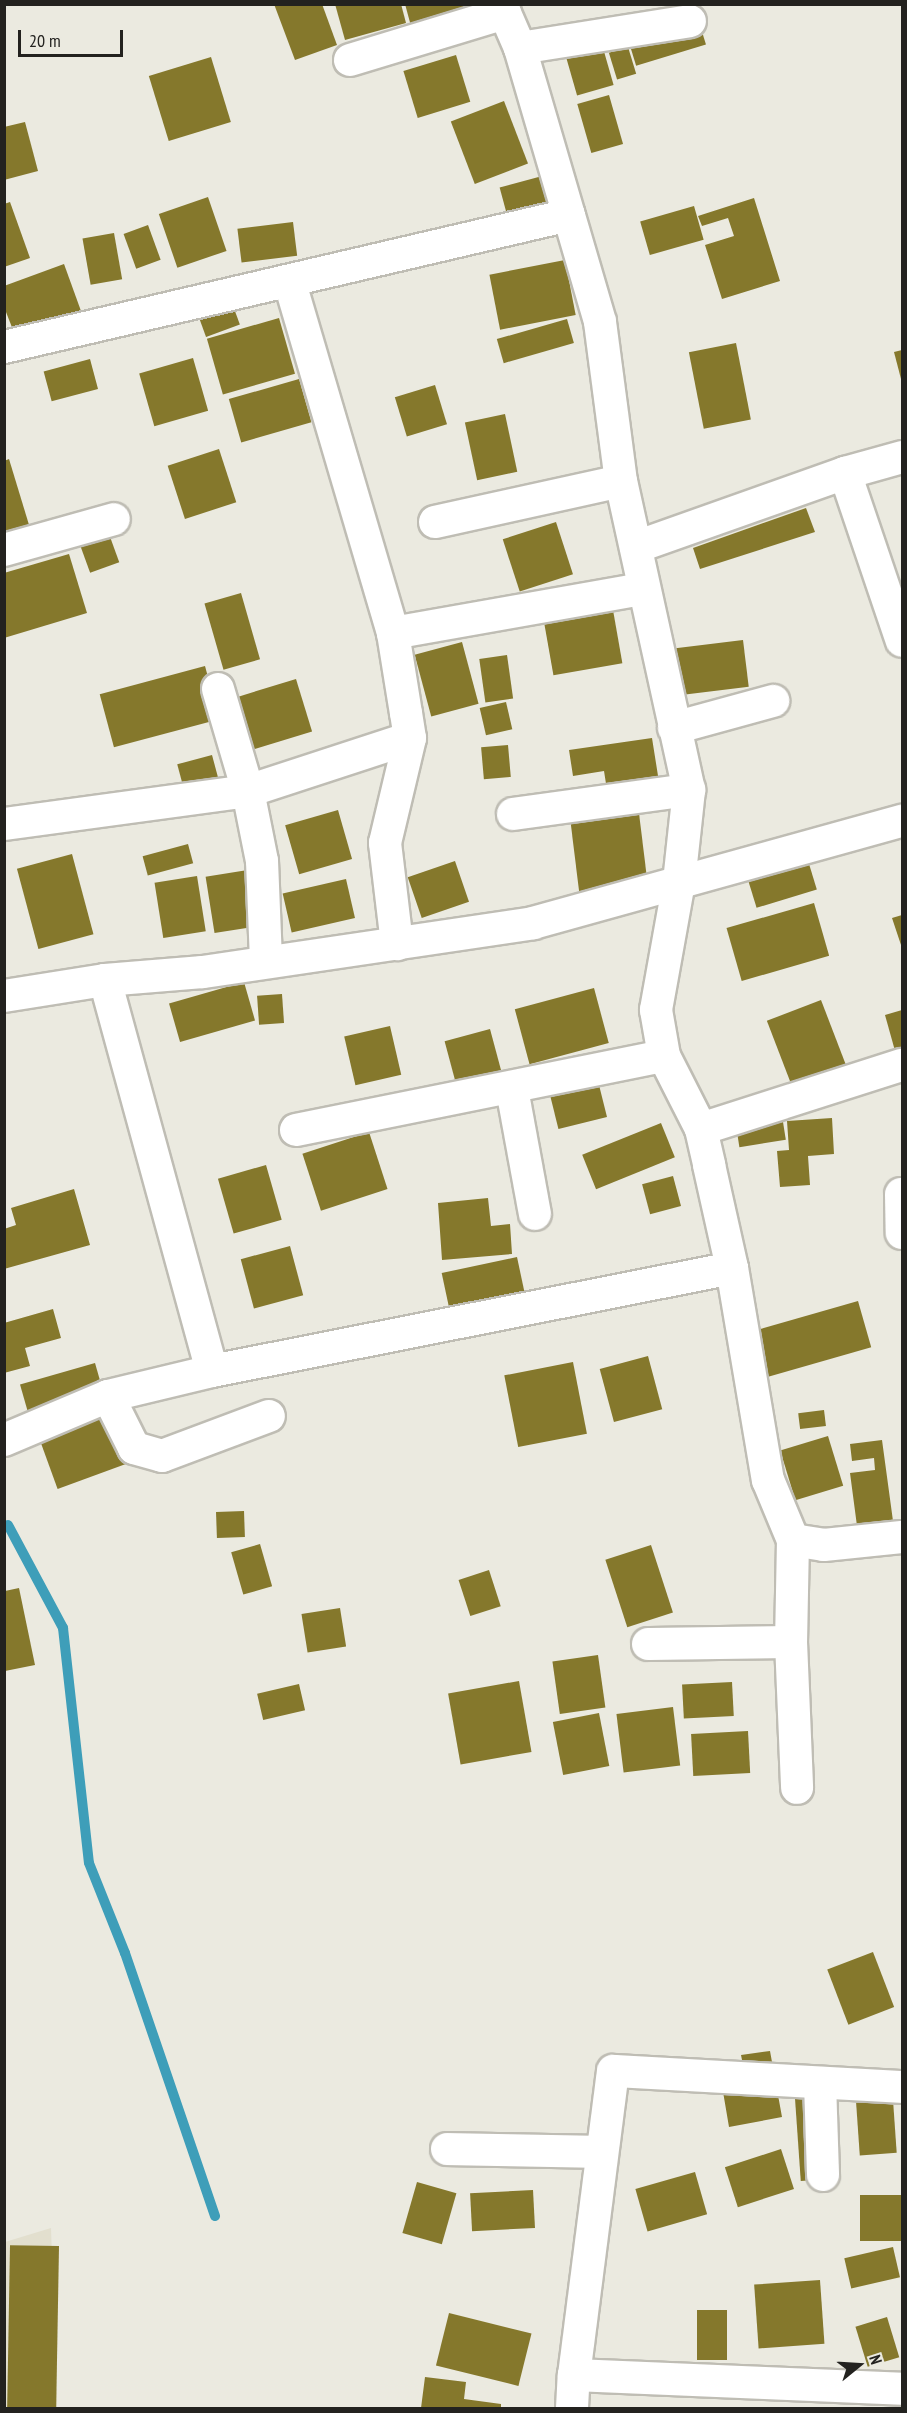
<!DOCTYPE html>
<html>
<head>
<meta charset="utf-8">
<style>
	body { margin:0 }
	#map { position:relative; width:907px; height:2413px; overflow:hidden; background:#ebeae0; font-family:"PT Sans Narrow",sans-serif }
	div>[style] { position:absolute }
	[style*='--x'] { left:calc(var(--x)*1px); top:calc(var(--y)*1px); width:calc(var(--w)*1px); rotate:calc(var(--a)*1deg) }
	.built>* { inset:0; background:#e2dfce }
	.stream>* { height:10px; margin:-5px; padding:0 5px; transform-origin:5px; border-radius:5px; background:#3e9eb9 }
	.building>* { inset:0; background:#85782c; transform-origin:0 0 }
	.roads { filter:drop-shadow(2px 0 #bfbdb4) drop-shadow(-2px 0 #bfbdb4) drop-shadow(0 2px #bfbdb4) drop-shadow(0 -2px #bfbdb4) }
	.minor>* { height:32px; margin:-16px; padding:0 16px; transform-origin:16px; border-radius:16px; background:#fff }
	span { translate:-50% -50%; white-space:nowrap; text-align:center; line-height:1.15; -webkit-text-stroke:4.5px #ebeae0; paint-order:stroke }
	.frame { position:absolute; inset:0; border:6px solid #23221f; pointer-events:none }
	.north { position:absolute; left:829px; top:2335px; width:60px; height:60px; -webkit-text-stroke:4px #ebeae0; paint-order:stroke; rotate:72deg; font-size:16px; font-weight:700; line-height:24px; text-align:center; color:#23221f }
	.north::after { content:''; display:block; margin:auto; width:21px; height:27px; background:#23221f; clip-path:polygon(50% 0,100% 100%,50% 72%,0 100%) }
	.scale { position:absolute; left:18px; top:30px; width:105px; height:27px; box-sizing:border-box; border:3px solid #23221f; border-top:0; padding-left:8px; font-size:18px; line-height:21px; white-space:nowrap; color:#23221f; -webkit-text-stroke:4px #ebeae0; paint-order:stroke }
</style>
</head>
<body>
<div id="map">
	<div class="built">
		<i style="clip-path:polygon(51px 2228px,57px 2408px,5px 2408px,5px 2242px)"></i>
	</div>
	<div class="stream">
		<i style="--x:8;--y:1525;--w:117;--a:61.9"></i>
		<i style="--x:63;--y:1628;--w:236;--a:83.7"></i>
		<i style="--x:89;--y:1863;--w:97;--a:68.2"></i>
		<i style="--x:125;--y:1953;--w:278;--a:71.1"></i>
	</div>
	<div class="building">
		<i style="clip-path:polygon(274px 4px,322px 4px,337px 45px,295px 60px)"></i>
		<i style="clip-path:polygon(335px 4px,401px 4px,406px 23px,345px 40px)"></i>
		<i style="clip-path:polygon(405px 4px,495px 4px,415px 41px)"></i>
		<i style="left:696px;top:12px;width:34px;height:73px;rotate:73deg"></i>
		<i style="left:599px;top:34px;width:53px;height:38px;rotate:74deg"></i>
		<i style="left:628px;top:47px;width:28px;height:20px;rotate:73deg"></i>
		<i style="left:456px;top:55px;width:49px;height:55px;rotate:73deg"></i>
		<i style="left:211px;top:57px;width:68px;height:65px;rotate:73deg"></i>
		<i style="left:609px;top:95px;width:51px;height:33px;rotate:74deg"></i>
		<i style="left:504px;top:101px;width:67px;height:57px;rotate:69deg"></i>
		<i style="clip-path:polygon(25px 122px,38px 171px,4px 180px,4px 127px)"></i>
		<i style="left:546px;top:175px;width:41px;height:48px;rotate:75deg"></i>
		<i style="left:208px;top:197px;width:57px;height:52px;rotate:71deg"></i>
		<i style="clip-path:polygon(754px 198px,780px 281px,722px 299px,705px 245px,734px 236px,728px 218px,702px 226px,698px 216px)"></i>
		<i style="clip-path:polygon(10px 202px,30px 258px,4px 267px,4px 204px)"></i>
		<i style="left:694px;top:206px;width:35px;height:56px;rotate:74deg"></i>
		<i style="left:293px;top:222px;width:34px;height:56px;rotate:83deg"></i>
		<i style="left:148px;top:225px;width:37px;height:26px;rotate:70deg"></i>
		<i style="left:114px;top:233px;width:47px;height:32px;rotate:80deg"></i>
		<i style="left:565px;top:260px;width:56px;height:77px;rotate:79deg"></i>
		<i style="clip-path:polygon(64px 264px,81px 311px,15px 335px,4px 307px,4px 286px)"></i>
		<i style="left:232px;top:303px;width:23px;height:36px;rotate:70deg"></i>
		<i style="left:279px;top:318px;width:58px;height:75px;rotate:74deg"></i>
		<i style="left:567px;top:319px;width:25px;height:73px;rotate:74deg"></i>
		<i style="left:736px;top:343px;width:78px;height:48px;rotate:79deg"></i>
		<i style="clip-path:polygon(902px 350px,902px 378px,901px 379px,894px 352px)"></i>
		<i style="left:193px;top:358px;width:55px;height:56px;rotate:74deg"></i>
		<i style="left:90px;top:359px;width:31px;height:48px;rotate:75deg"></i>
		<i style="left:299px;top:379px;width:45px;height:73px;rotate:74deg"></i>
		<i style="left:435px;top:385px;width:41px;height:42px;rotate:73deg"></i>
		<i style="left:505px;top:414px;width:59px;height:41px;rotate:78deg"></i>
		<i style="left:219px;top:449px;width:56px;height:54px;rotate:72deg"></i>
		<i style="clip-path:polygon(9px 459px,33px 538px,4px 547px,4px 461px)"></i>
		<i style="clip-path:polygon(806px 508px,815px 532px,700px 569px,693px 548px)"></i>
		<i style="left:556px;top:522px;width:55px;height:56px;rotate:72deg"></i>
		<i style="left:109px;top:534px;width:30px;height:31px;rotate:70deg"></i>
		<i style="clip-path:polygon(69px 554px,87px 613px,4px 638px,4px 573px)"></i>
		<i style="left:241px;top:593px;width:69px;height:38px;rotate:74deg"></i>
		<i style="left:613px;top:610px;width:54px;height:70px;rotate:80deg"></i>
		<i style="left:743px;top:640px;width:47px;height:70px;rotate:83deg"></i>
		<i style="left:462px;top:642px;width:64px;height:49px;rotate:75deg"></i>
		<i style="left:507px;top:655px;width:44px;height:28px;rotate:82deg"></i>
		<i style="left:205px;top:666px;width:55px;height:109px;rotate:75deg"></i>
		<i style="left:296px;top:679px;width:55px;height:62px;rotate:73deg"></i>
		<i style="left:506px;top:702px;width:28px;height:27px;rotate:77deg"></i>
		<i style="clip-path:polygon(652px 738px,659px 782px,607px 790px,604px 771px,573px 776px,569px 750px)"></i>
		<i style="left:508px;top:745px;width:32px;height:27px;rotate:85deg"></i>
		<i style="left:212px;top:755px;width:31px;height:36px;rotate:75deg"></i>
		<i style="left:638px;top:805px;width:80px;height:69px;rotate:83deg"></i>
		<i style="left:338px;top:810px;width:51px;height:55px;rotate:74deg"></i>
		<i style="left:188px;top:844px;width:20px;height:47px;rotate:75deg"></i>
		<i style="left:72px;top:854px;width:83px;height:57px;rotate:75deg"></i>
		<i style="left:806px;top:854px;width:37px;height:63px;rotate:73deg"></i>
		<i style="left:455px;top:861px;width:43px;height:50px;rotate:71deg"></i>
		<i style="left:254px;top:869px;width:57px;height:49px;rotate:81deg"></i>
		<i style="left:197px;top:876px;width:56px;height:43px;rotate:81deg"></i>
		<i style="left:346px;top:879px;width:40px;height:65px;rotate:77deg"></i>
		<i style="left:814px;top:903px;width:55px;height:91px;rotate:74deg"></i>
		<i style="clip-path:polygon(902px 915px,902px 948px,892px 918px)"></i>
		<i style="left:244px;top:982px;width:40px;height:78px;rotate:74deg"></i>
		<i style="left:594px;top:988px;width:57px;height:82px;rotate:75deg"></i>
		<i style="left:282px;top:994px;width:29px;height:25px;rotate:86deg"></i>
		<i style="left:821px;top:1000px;width:76px;height:58px;rotate:69deg"></i>
		<i style="clip-path:polygon(902px 1010px,902px 1057px,897px 1058px,885px 1015px)"></i>
		<i style="left:390px;top:1026px;width:50px;height:47px;rotate:77deg"></i>
		<i style="left:490px;top:1029px;width:43px;height:47px;rotate:75deg"></i>
		<i style="left:599px;top:1085px;width:33px;height:50px;rotate:76deg"></i>
		<i style="clip-path:polygon(832px 1118px,834px 1154px,808px 1156px,810px 1185px,780px 1187px,777px 1151px,789px 1150px,787px 1121px)"></i>
		<i style="left:783px;top:1122px;width:18px;height:47px;rotate:81deg"></i>
		<i style="left:661px;top:1123px;width:37px;height:85px;rotate:68deg"></i>
		<i style="left:369px;top:1132px;width:60px;height:70px;rotate:72deg"></i>
		<i style="left:266px;top:1165px;width:57px;height:50px;rotate:74deg"></i>
		<i style="left:673px;top:1176px;width:31px;height:32px;rotate:75deg"></i>
		<i style="clip-path:polygon(74px 1189px,90px 1245px,4px 1269px,4px 1229px,16px 1225px,11px 1208px)"></i>
		<i style="clip-path:polygon(488px 1198px,491px 1226px,510px 1224px,512px 1254px,442px 1260px,438px 1203px)"></i>
		<i style="left:290px;top:1246px;width:51px;height:51px;rotate:75deg"></i>
		<i style="left:517px;top:1257px;width:44px;height:77px;rotate:78deg"></i>
		<i style="left:858px;top:1301px;width:48px;height:108px;rotate:74deg"></i>
		<i style="clip-path:polygon(53px 1309px,61px 1338px,25px 1348px,30px 1366px,4px 1373px,4px 1323px)"></i>
		<i style="left:648px;top:1356px;width:55px;height:50px;rotate:75deg"></i>
		<i style="left:573px;top:1362px;width:73px;height:70px;rotate:79deg"></i>
		<i style="left:95px;top:1363px;width:35px;height:78px;rotate:74deg"></i>
		<i style="left:824px;top:1410px;width:16px;height:26px;rotate:83deg"></i>
		<i style="left:108px;top:1411px;width:56px;height:74px;rotate:70deg"></i>
		<i style="left:828px;top:1436px;width:52px;height:50px;rotate:73deg"></i>
		<i style="clip-path:polygon(882px 1440px,893px 1521px,857px 1526px,850px 1473px,875px 1470px,874px 1458px,852px 1461px,850px 1444px)"></i>
		<i style="left:244px;top:1511px;width:26px;height:28px;rotate:88deg"></i>
		<i style="left:260px;top:1544px;width:44px;height:30px;rotate:74deg"></i>
		<i style="left:651px;top:1545px;width:71px;height:48px;rotate:72deg"></i>
		<i style="left:489px;top:1570px;width:38px;height:32px;rotate:72deg"></i>
		<i style="clip-path:polygon(19px 1588px,35px 1665px,5px 1671px,5px 1591px)"></i>
		<i style="left:340px;top:1608px;width:39px;height:39px;rotate:81deg"></i>
		<i style="left:598px;top:1655px;width:53px;height:46px;rotate:82deg"></i>
		<i style="left:519px;top:1681px;width:72px;height:72px;rotate:80deg"></i>
		<i style="left:732px;top:1682px;width:34px;height:50px;rotate:87deg"></i>
		<i style="left:299px;top:1684px;width:27px;height:43px;rotate:77deg"></i>
		<i style="left:673px;top:1707px;width:59px;height:57px;rotate:83deg"></i>
		<i style="left:599px;top:1713px;width:54px;height:47px;rotate:79deg"></i>
		<i style="left:748px;top:1731px;width:42px;height:57px;rotate:87deg"></i>
		<i style="left:873px;top:1952px;width:59px;height:49px;rotate:69deg"></i>
		<i style="clip-path:polygon(770px 2051px,782px 2117px,729px 2127px,720px 2074px,744px 2070px,741px 2055px)"></i>
		<i style="left:826px;top:2083px;width:96px;height:32px;rotate:86deg"></i>
		<i style="left:893px;top:2100px;width:53px;height:37px;rotate:86deg"></i>
		<i style="left:781px;top:2149px;width:42px;height:59px;rotate:72deg"></i>
		<i style="left:695px;top:2172px;width:44px;height:62px;rotate:74deg"></i>
		<i style="left:417px;top:2182px;width:41px;height:53px;rotate:16deg"></i>
		<i style="left:533px;top:2190px;width:38px;height:63px;rotate:87deg"></i>
		<i style="left:902px;top:2195px;width:46px;height:42px;rotate:90deg"></i>
		<i style="left:59px;top:2246px;width:162px;height:49px;rotate:91deg"></i>
		<i style="left:893px;top:2247px;width:31px;height:50px;rotate:77deg"></i>
		<i style="left:820px;top:2280px;width:64px;height:66px;rotate:86deg"></i>
		<i style="left:697px;top:2310px;width:30px;height:50px"></i>
		<i style="left:449px;top:2313px;width:85px;height:54px;rotate:14deg"></i>
		<i style="left:887px;top:2317px;width:42px;height:33px;rotate:73deg"></i>
		<i style="clip-path:polygon(425px 2377px,466px 2382px,464px 2399px,501px 2404px,501px 2408px,421px 2408px)"></i>
	</div>
	<div class="roads">
		<div class="minor">
			<i style="--x:501;--y:4;--w:48;--a:66.6"></i>
			<i style="--x:520;--y:48;--w:285;--a:73.7"></i>
			<i style="--x:600;--y:322;--w:160;--a:82.5"></i>
			<i style="--x:621;--y:481;--w:316;--a:77.6"></i>
			<i style="--x:689;--y:790;--w:93;--a:96.2"></i>
			<i style="--x:679;--y:882;--w:130;--a:100.2"></i>
			<i style="--x:656;--y:1010;--w:47;--a:80.1"></i>
			<i style="--x:664;--y:1056;--w:82;--a:63.1"></i>
			<i style="--x:701;--y:1129;--w:37;--a:77"></i>
			<i style="--x:709;--y:1165;--w:106;--a:77.4"></i>
			<i style="--x:732;--y:1268;--w:215;--a:80.4"></i>
			<i style="--x:768;--y:1480;--w:65;--a:67.4"></i>
			<i style="--x:793;--y:1540;--w:31;--a:9"></i>
			<i style="--x:824;--y:1545;--w:78;--a:-5.9"></i>
			<i style="--x:520;--y:48;--w:172;--a:-9"></i>
			<i style="--x:350;--y:60;--w:162;--a:-16.9"></i>
			<i style="--x:290;--y:283;--w:365;--a:73.6"></i>
			<i style="--x:393;--y:633;--w:81;--a:80.8"></i>
			<i style="--x:406;--y:713;--w:25;--a:81"></i>
			<i style="--x:410;--y:738;--w:108;--a:103.4"></i>
			<i style="--x:385;--y:843;--w:102;--a:83.2"></i>
			<i style="--x:4;--y:347;--w:580;--a:-13.15"></i>
			<i style="--x:845;--y:473;--w:177;--a:71.3"></i>
			<i style="--x:435;--y:522;--w:190;--a:-12.4"></i>
			<i style="--x:636;--y:547;--w:222;--a:-19.5"></i>
			<i style="--x:845;--y:473;--w:59;--a:-15.7"></i>
			<i style="--x:4;--y:550;--w:114;--a:-15.7"></i>
			<i style="--x:393;--y:633;--w:254;--a:-10"></i>
			<i style="--x:218;--y:689;--w:106;--a:73.6"></i>
			<i style="--x:248;--y:791;--w:71;--a:78.7"></i>
			<i style="--x:262;--y:861;--w:101;--a:87.7"></i>
			<i style="--x:674;--y:728;--w:103;--a:-15.3"></i>
			<i style="--x:513;--y:814;--w:178;--a:-7.8"></i>
			<i style="--x:4;--y:824;--w:246;--a:-7.7"></i>
			<i style="--x:248;--y:791;--w:170;--a:-18.1"></i>
			<i style="--x:105;--y:980;--w:405;--a:74.7"></i>
			<i style="--x:4;--y:996;--w:102;--a:-9"></i>
			<i style="--x:105;--y:980;--w:98;--a:-4.7"></i>
			<i style="--x:203;--y:972;--w:334;--a:-8.4"></i>
			<i style="--x:533;--y:923;--w:383;--a:-15.5"></i>
			<i style="--x:512;--y:1089;--w:127;--a:79.6"></i>
			<i style="--x:701;--y:1129;--w:211;--a:-17.7"></i>
			<i style="--x:296;--y:1130;--w:375;--a:-11.4"></i>
			<i style="--x:901;--y:1194;--w:39;--a:89"></i>
			<i style="--x:108;--y:1396;--w:58;--a:63.4"></i>
			<i style="--x:134;--y:1448;--w:29;--a:16"></i>
			<i style="--x:162;--y:1456;--w:114;--a:-20.5"></i>
			<i style="--x:4;--y:1440;--w:113;--a:-22.9"></i>
			<i style="--x:108;--y:1396;--w:107;--a:-13.5"></i>
			<i style="--x:212;--y:1371;--w:530;--a:-11.2"></i>
			<i style="--x:793;--y:1540;--w:102;--a:91.1"></i>
			<i style="--x:791;--y:1642;--w:146;--a:87.6"></i>
			<i style="--x:648;--y:1644;--w:143;--a:-0.8"></i>
			<i style="--x:820;--y:2083;--w:92;--a:88.1"></i>
			<i style="--x:902;--y:2087;--w:289;--a:-176.8"></i>
			<i style="--x:613;--y:2071;--w:306;--a:97.3"></i>
			<i style="--x:574;--y:2375;--w:328;--a:2.4"></i>
			<i style="--x:447;--y:2149;--w:155;--a:1.1"></i>
			<i style="--x:572;--y:2408;--w:33;--a:-87"></i>
		</div>
	</div>
	<div class="frame"></div>
	<div class="north">N</div>
	<div class="scale">20 m</div>
</div>
</body>
</html>
